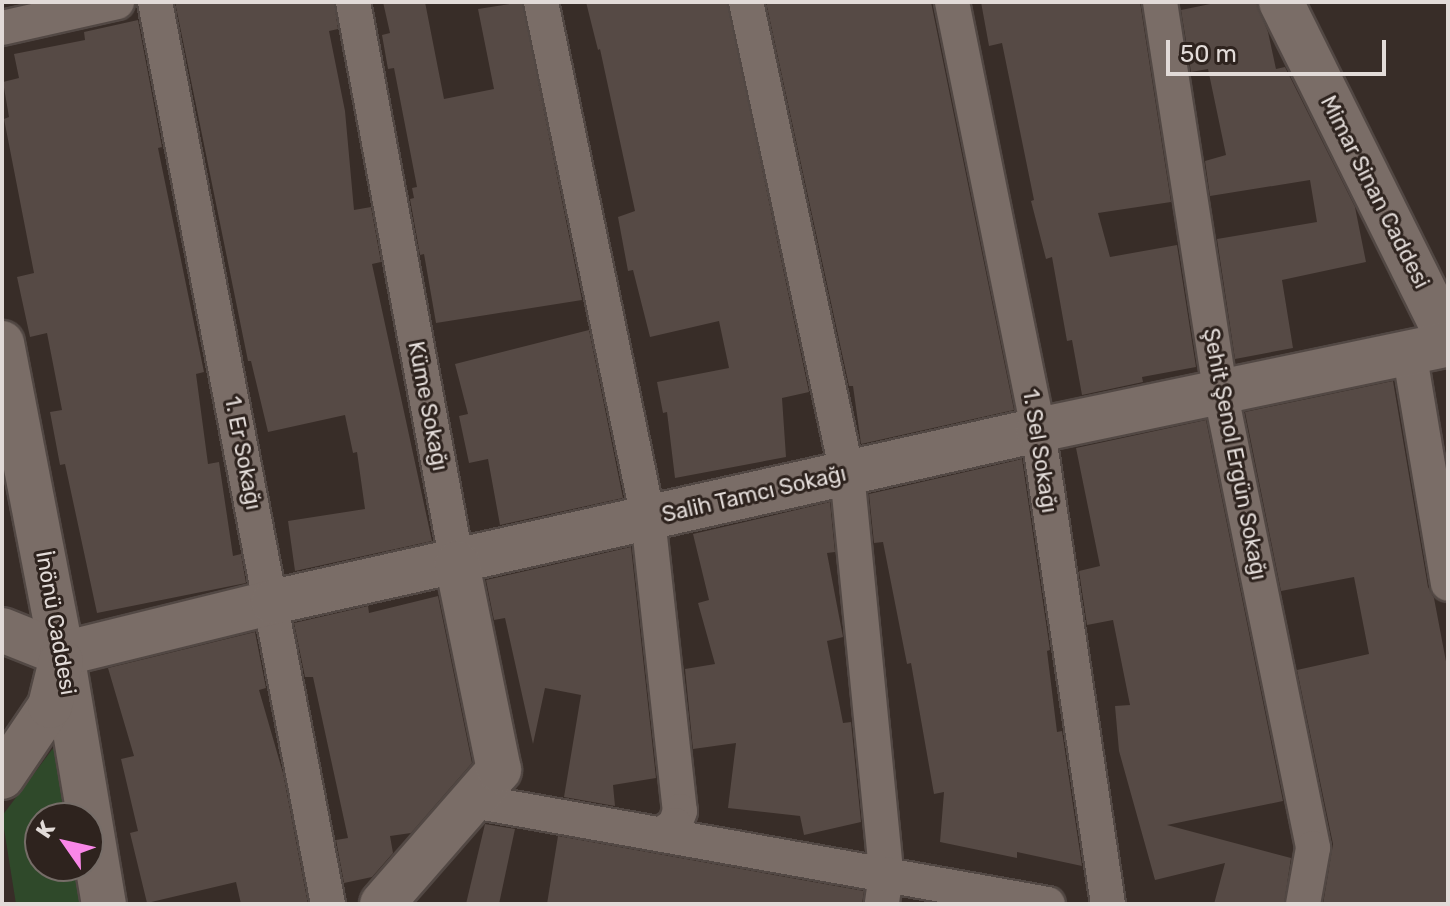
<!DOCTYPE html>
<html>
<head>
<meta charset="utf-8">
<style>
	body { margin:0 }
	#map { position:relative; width:1450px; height:906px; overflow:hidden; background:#382d28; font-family:Rubik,sans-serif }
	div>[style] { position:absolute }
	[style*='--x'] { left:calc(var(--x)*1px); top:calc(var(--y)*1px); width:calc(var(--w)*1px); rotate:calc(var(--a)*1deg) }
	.green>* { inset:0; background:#2f492a }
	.building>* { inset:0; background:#564a45 }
	.roads { filter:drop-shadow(2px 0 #524844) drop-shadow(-2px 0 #524844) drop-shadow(0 2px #524844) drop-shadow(0 -2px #524844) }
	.street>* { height:34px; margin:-17px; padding:0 17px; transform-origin:17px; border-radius:17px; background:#7a6d67 }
	.secondary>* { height:44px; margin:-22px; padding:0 22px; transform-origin:22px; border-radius:22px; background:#7a6d67 }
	span { translate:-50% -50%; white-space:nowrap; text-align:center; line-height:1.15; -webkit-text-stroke:6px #2e231e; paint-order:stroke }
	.street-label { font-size:22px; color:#e2dbd8 }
	.frame { position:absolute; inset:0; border:4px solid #e2dbd8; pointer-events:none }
	.north { position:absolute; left:24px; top:802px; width:80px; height:80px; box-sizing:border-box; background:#2e231e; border:2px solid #766d68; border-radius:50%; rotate:304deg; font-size:22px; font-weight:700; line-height:32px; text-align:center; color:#e2dbd8 }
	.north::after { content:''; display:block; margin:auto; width:28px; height:36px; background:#f987e8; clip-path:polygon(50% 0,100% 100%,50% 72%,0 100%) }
	.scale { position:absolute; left:1166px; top:40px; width:220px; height:36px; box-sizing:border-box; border:4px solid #e2dbd8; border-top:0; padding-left:10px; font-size:24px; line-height:28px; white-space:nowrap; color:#e2dbd8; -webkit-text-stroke:6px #2e231e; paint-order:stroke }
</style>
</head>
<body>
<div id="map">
	<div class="green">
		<i style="clip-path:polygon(66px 722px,80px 818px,40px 818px,40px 866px,88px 866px,93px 904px,16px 904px,2px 816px,54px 747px)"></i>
	</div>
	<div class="building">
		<i style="clip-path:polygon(175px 2px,334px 2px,338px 29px,329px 31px,345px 111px,354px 210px,371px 207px,381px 262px,372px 264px,432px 541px,295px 571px,288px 521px,365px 509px,357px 452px,353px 453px,345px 415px,268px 432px,251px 361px,248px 361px)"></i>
		<i style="clip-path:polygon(383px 2px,425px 2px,444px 99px,494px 89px,478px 9px,522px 2px,582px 300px,436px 323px,424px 254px,420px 255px,410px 199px,414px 198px,412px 188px,417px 187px,394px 68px,388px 69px,382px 35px,390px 33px)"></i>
		<i style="clip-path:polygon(586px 2px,727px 2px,809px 392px,782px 398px,786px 457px,675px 478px,667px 412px,663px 413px,657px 382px,729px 368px,719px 321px,650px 337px,633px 270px,628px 271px,618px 217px,635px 211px,600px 49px,598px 50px)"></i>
		<i style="clip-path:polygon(766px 2px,931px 2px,1014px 410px,861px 444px,853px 386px,849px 386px)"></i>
		<i style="clip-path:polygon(981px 2px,1140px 2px,1171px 202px,1098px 213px,1110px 257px,1177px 245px,1196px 367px,1142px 377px,1143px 382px,1082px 395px,1072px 340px,1067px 341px,1052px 257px,1046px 259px,1031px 201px,1034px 200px,1002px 43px,989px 46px)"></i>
		<i style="clip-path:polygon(1220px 2px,1256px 2px,1268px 32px,1276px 69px,1285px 67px,1355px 207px,1366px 262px,1282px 280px,1293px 348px,1235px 359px,1217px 239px,1317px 222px,1310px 180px,1210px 196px,1205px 161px,1226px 155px,1208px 69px,1191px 72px,1181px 10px)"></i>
		<i style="clip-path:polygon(138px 20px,162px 147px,158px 148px,204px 372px,196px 374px,208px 464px,219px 462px,233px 556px,241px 554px,246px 583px,97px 613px,65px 464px,60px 465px,50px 412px,62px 410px,47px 333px,30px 337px,17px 277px,34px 273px,4px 119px,9px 117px,3px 82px,19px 78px,14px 54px,85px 40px,84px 32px)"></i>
		<i style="clip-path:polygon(589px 330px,623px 498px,500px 525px,488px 459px,469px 463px,459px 416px,468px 414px,455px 364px)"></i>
		<i style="clip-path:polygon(1393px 381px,1428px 587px,1434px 598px,1448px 672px,1448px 904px,1323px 904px,1333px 844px,1297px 670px,1369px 654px,1354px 577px,1281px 591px,1245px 412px)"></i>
		<i style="clip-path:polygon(1206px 420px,1283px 801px,1167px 825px,1291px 858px,1284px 904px,1214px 904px,1225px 863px,1155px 880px,1119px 751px,1115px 706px,1130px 705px,1113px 620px,1087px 625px,1079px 571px,1100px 566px,1076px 448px)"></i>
		<i style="clip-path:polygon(1022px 459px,1050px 650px,1047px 651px,1057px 732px,1062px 731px,1082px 866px,1017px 852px,1017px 858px,940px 842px,944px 792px,934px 794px,911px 663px,907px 664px,883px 542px,874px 543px,869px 494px)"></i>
		<i style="clip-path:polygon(830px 502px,835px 552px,827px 553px,843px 637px,827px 641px,843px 723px,851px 722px,861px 822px,804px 835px,800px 816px,728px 808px,736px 743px,693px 749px,685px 669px,715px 664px,698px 603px,709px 600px,693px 534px)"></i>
		<i style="clip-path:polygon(631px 547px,656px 778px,613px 785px,615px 806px,564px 797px,581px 695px,545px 688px,533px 744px,505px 618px,494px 620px,486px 580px)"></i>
		<i style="clip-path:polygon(438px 596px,472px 763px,411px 833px,390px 836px,393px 853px,372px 877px,344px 883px,336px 840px,348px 838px,313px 677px,305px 677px,294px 623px,368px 606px,369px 613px)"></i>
		<i style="clip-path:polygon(255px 632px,266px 688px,259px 690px,283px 773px,308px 904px,241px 904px,236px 882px,147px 903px,130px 833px,138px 831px,121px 759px,134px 756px,108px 668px)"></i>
		<i style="clip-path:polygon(485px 824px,515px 829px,499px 904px,466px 904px)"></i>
		<i style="clip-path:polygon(558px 836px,864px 891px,862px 904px,547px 904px)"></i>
	</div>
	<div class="roads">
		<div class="street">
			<i style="--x:155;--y:2;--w:918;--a:79.14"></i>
			<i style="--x:353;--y:2;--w:571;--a:79.5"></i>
			<i style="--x:541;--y:2;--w:527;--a:78.28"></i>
			<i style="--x:648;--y:518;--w:295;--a:83.8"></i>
			<i style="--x:680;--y:811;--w:15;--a:110"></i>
			<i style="--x:675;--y:825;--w:14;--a:146"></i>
			<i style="--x:746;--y:2;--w:482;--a:77.9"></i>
			<i style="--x:847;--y:473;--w:403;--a:84.4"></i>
			<i style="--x:886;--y:874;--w:30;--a:98"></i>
			<i style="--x:952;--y:2;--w:437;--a:78.6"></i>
			<i style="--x:1038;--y:430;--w:479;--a:81.6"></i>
			<i style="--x:1160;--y:2;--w:393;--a:81.2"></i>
			<i style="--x:1220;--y:390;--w:467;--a:78.5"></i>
			<i style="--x:1313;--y:848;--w:57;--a:100.1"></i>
			<i style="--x:2;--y:28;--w:118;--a:-12.7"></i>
			<i style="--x:1409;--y:351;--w:236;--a:80.5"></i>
			<i style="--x:473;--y:801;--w:584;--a:10.16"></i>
		</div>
		<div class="secondary">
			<i style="--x:1281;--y:2;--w:375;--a:63.6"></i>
			<i style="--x:2;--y:343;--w:317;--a:79.1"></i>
			<i style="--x:62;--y:654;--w:254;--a:80.5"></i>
			<i style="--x:2;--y:630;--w:65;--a:21.8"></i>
			<i style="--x:62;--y:654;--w:217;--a:-13.8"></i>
			<i style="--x:273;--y:602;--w:784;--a:-12.67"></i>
			<i style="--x:1038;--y:430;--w:419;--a:-11.8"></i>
			<i style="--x:2;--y:777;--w:86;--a:-55.9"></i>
			<i style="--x:50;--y:706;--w:46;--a:-76.3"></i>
			<i style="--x:382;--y:904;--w:178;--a:-48.9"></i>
			<i style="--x:499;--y:770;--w:211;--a:-101.5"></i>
		</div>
	</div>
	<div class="street-label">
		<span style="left:1375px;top:192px;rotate:63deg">Mimar Sinan Caddesi</span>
		<span style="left:428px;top:406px;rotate:79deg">Küme Sokağı</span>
		<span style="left:1040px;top:451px;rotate:81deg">1. Sel Sokağı</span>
		<span style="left:243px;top:453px;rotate:79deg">1. Er Sokağı</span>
		<span style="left:1235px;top:454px;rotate:79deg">Şehit Şenol Ergün Sokağı</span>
		<span style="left:754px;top:494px;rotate:-13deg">Salih Tamcı Sokağı</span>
		<span style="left:56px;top:623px;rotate:80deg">İnönü Caddesi</span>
	</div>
	<div class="frame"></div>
	<div class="north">K</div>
	<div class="scale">50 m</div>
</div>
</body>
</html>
